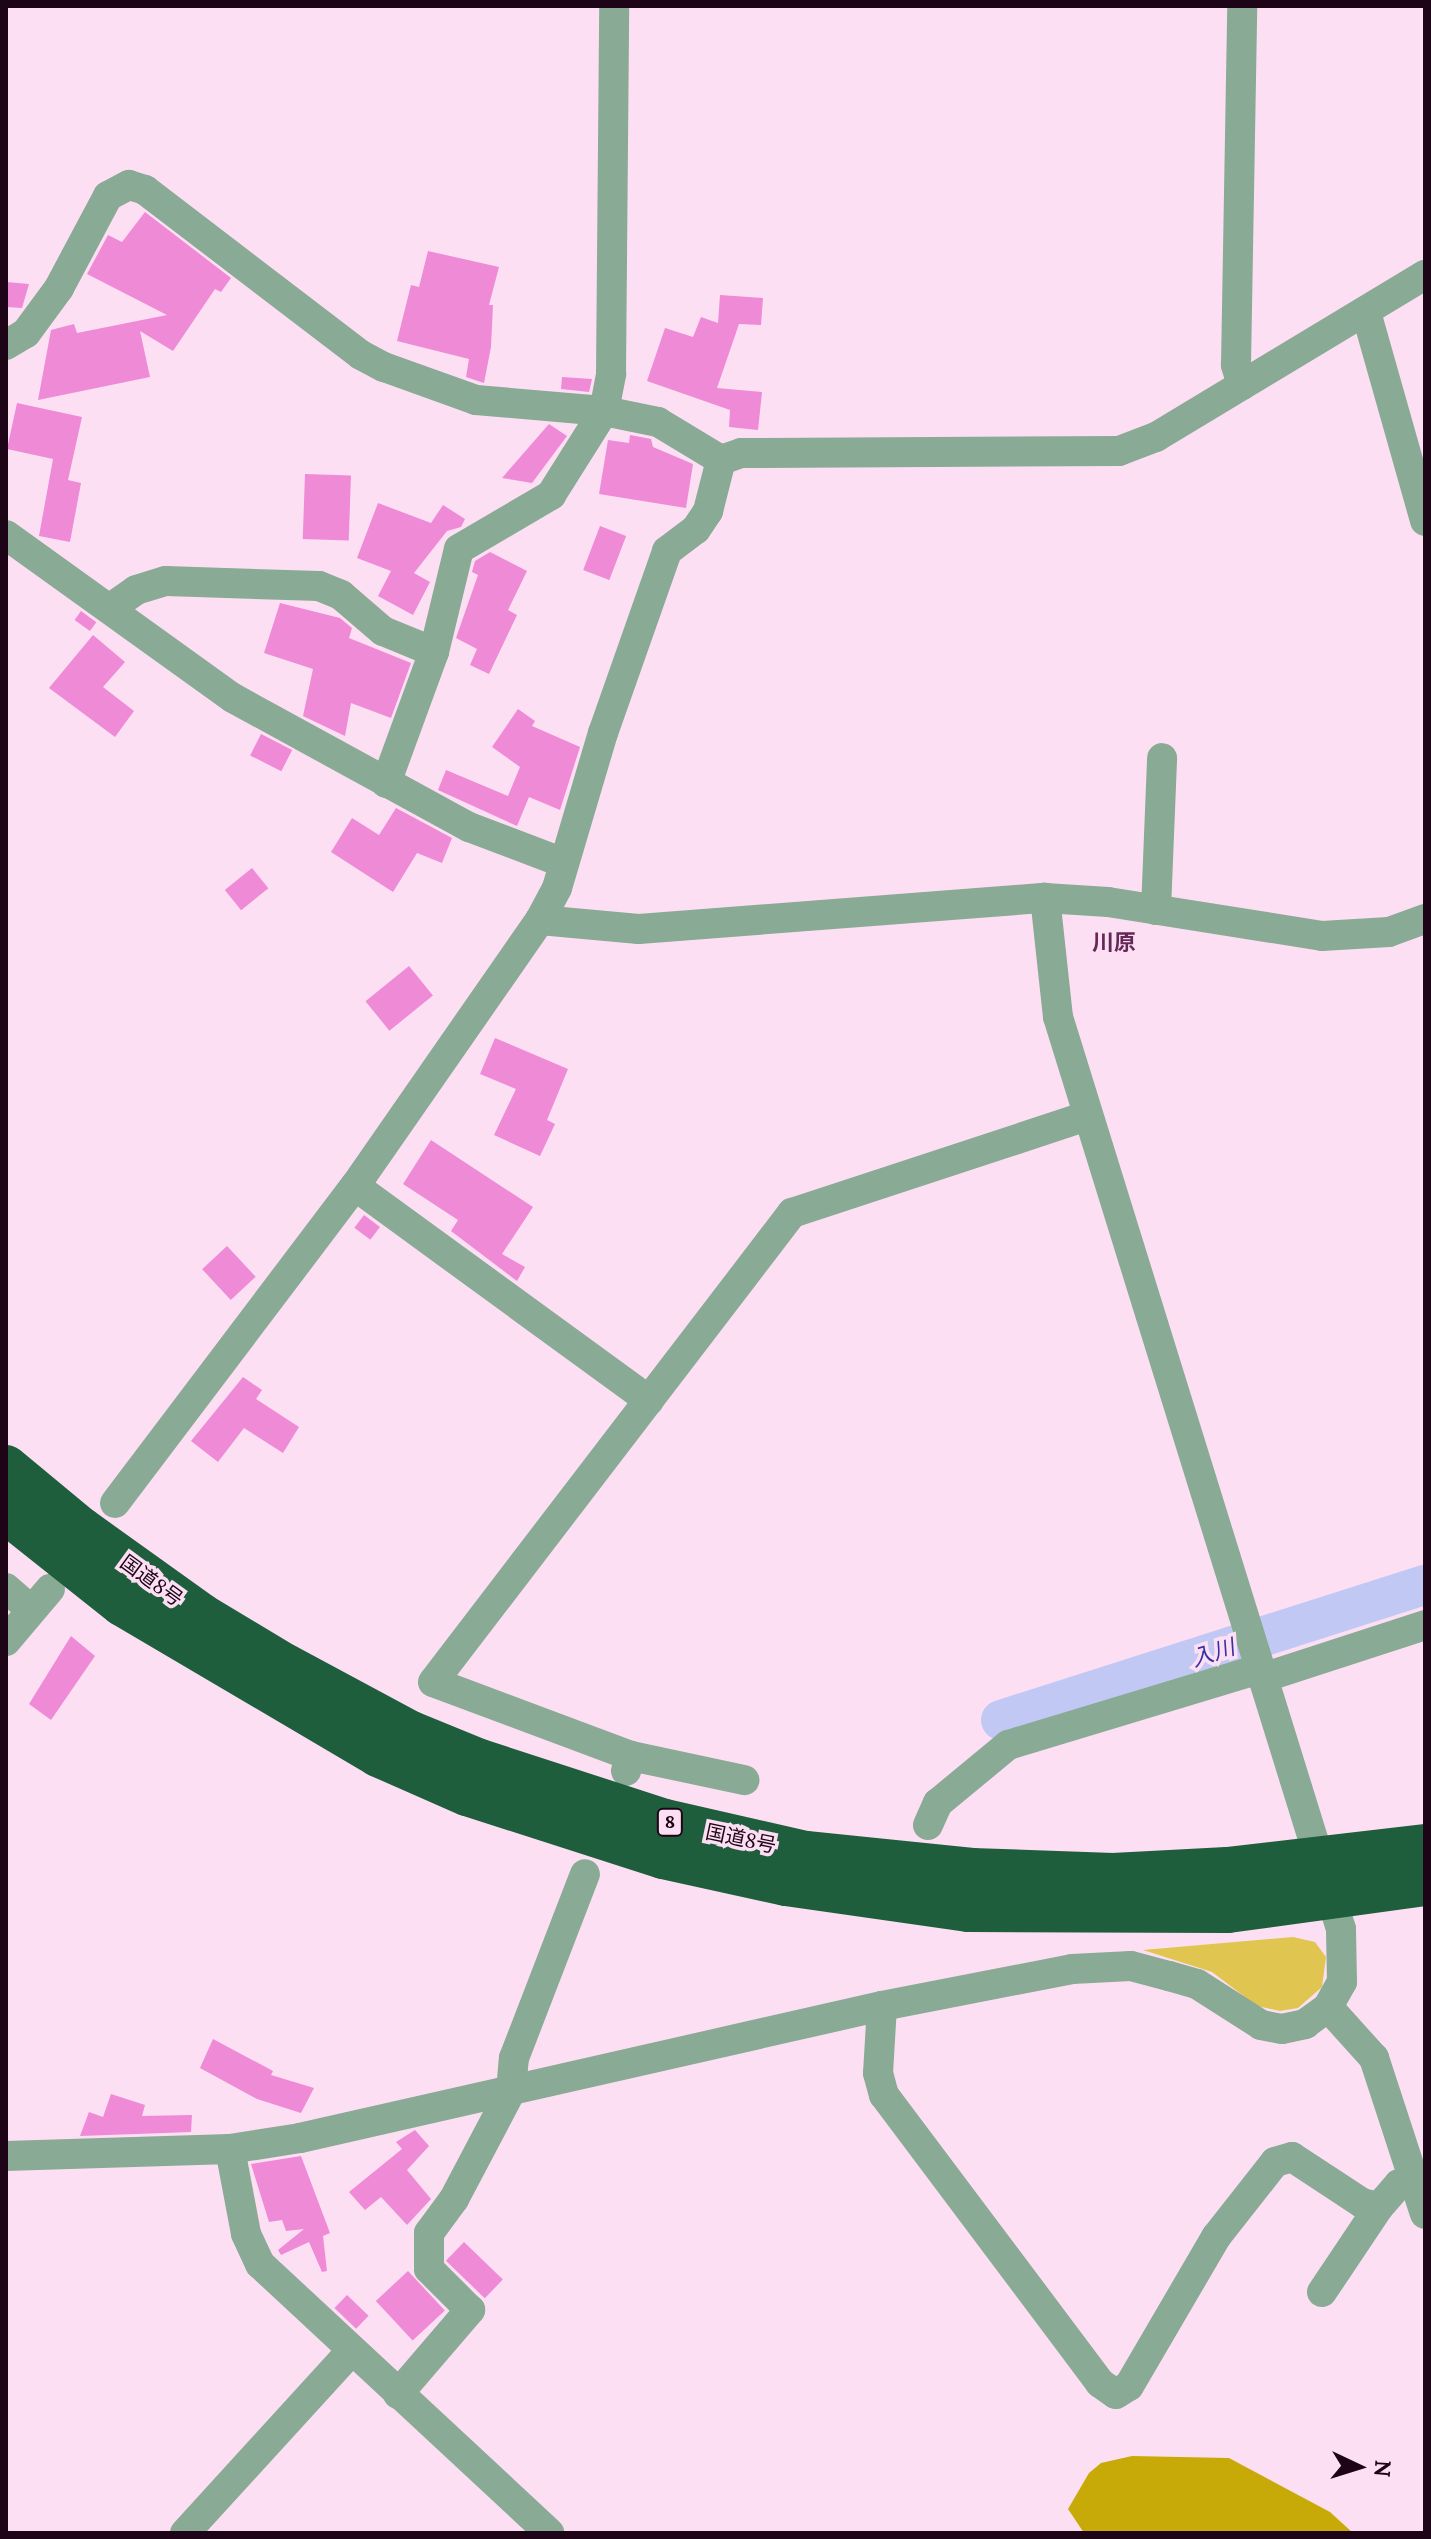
<!DOCTYPE html>
<html>
<head>
<meta charset="utf-8">
<style>
	body { margin:0 }
	#map { position:relative; width:1431px; height:2539px; overflow:hidden; background:#fddff4; font-family:Lora,"Noto Sans JP",serif }
	div>[style] { position:absolute }
	[style*='--x'] { left:calc(var(--x)*1px); top:calc(var(--y)*1px); width:calc(var(--w)*1px); rotate:calc(var(--a)*1deg) }
	.green>* { inset:0; background:#e0c651 }
	.forest>* { inset:0; background:#c7aa07 }
	.river>* { height:40px; margin:-20px; padding:0 20px; transform-origin:20px; border-radius:20px; background:#c0c8f3 }
	.building>* { inset:0; background:#ee8ad6; transform-origin:0 0 }
	.minor>* { height:30px; margin:-15px; padding:0 15px; transform-origin:15px; border-radius:15px; background:#89aa95 }
	.highway>* { height:44px; margin:-22px; padding:0 22px; transform-origin:22px; border-radius:22px; background:#1e5e3d }
	span { translate:-50% -50%; white-space:nowrap; text-align:center; line-height:1.15; -webkit-text-stroke:7px #fddff4; paint-order:stroke }
	.shield-label span { padding:2px 6px; background:#fddff4; border:2px solid; border-radius:6px; -webkit-text-stroke-width:0 }
	.shield-label { font-size:18px; color:#1d0517; font-weight:700 }
	.street-label { font-size:20px; color:#1d0517 }
	.neighbourhood-label { font-size:22px; color:#652958; font-weight:700 }
	.water-label { font-size:22px; color:#3630a6; font-style:italic }
	.frame { position:absolute; inset:0; border:8px solid #1d0517; pointer-events:none }
	.north { position:absolute; left:1319px; top:2427px; width:80px; height:80px; -webkit-text-stroke:6px #fddff4; paint-order:stroke; rotate:94deg; font-size:22px; font-weight:700; line-height:32px; text-align:center; color:#1d0517 }
	.north::after { content:''; display:block; margin:auto; width:28px; height:36px; background:#1d0517; clip-path:polygon(50% 0,100% 100%,50% 72%,0 100%) }
</style>
</head>
<body>
<div id="map">
	<div class="green">
		<i style="clip-path:polygon(1293px 1937px,1315px 1942px,1326px 1957px,1322px 1987px,1298px 2008px,1280px 2011px,1257px 2006px,1212px 1972px,1143px 1950px)"></i>
	</div>
	<div class="forest">
		<i style="clip-path:polygon(1132px 2456px,1229px 2458px,1330px 2512px,1353px 2533px,1084px 2533px,1068px 2509px,1089px 2473px,1101px 2463px)"></i>
	</div>
	<div class="river">
		<i style="--x:1001;--y:1720;--w:445;--a:-17.7"></i>
	</div>
	<div class="building">
		<i style="clip-path:polygon(145px 212px,231px 278px,221px 292px,215px 289px,173px 351px,140px 331px,150px 377px,38px 400px,51px 330px,74px 324px,77px 333px,167px 315px,87px 274px,108px 235px,122px 242px)"></i>
		<i style="clip-path:polygon(428px 251px,499px 267px,489px 305px,493px 305px,491px 347px,484px 383px,466px 377px,469px 359px,397px 341px,411px 285px,419px 287px)"></i>
		<i style="clip-path:polygon(6px 282px,29px 284px,22px 308px,6px 307px)"></i>
		<i style="clip-path:polygon(720px 295px,763px 298px,761px 325px,739px 324px,717px 388px,762px 392px,758px 430px,729px 427px,730px 410px,647px 381px,665px 328px,693px 337px,701px 317px,718px 323px)"></i>
		<i style="clip-path:polygon(562px 377px,592px 379px,589px 392px,561px 389px)"></i>
		<i style="clip-path:polygon(17px 403px,82px 417px,68px 480px,81px 483px,70px 542px,39px 536px,53px 459px,7px 449px)"></i>
		<i style="clip-path:polygon(549px 424px,567px 436px,532px 483px,502px 478px)"></i>
		<i style="clip-path:polygon(630px 435px,651px 439px,653px 447px,693px 464px,686px 508px,599px 494px,608px 440px,629px 443px)"></i>
		<i style="left:305px;top:474px;width:46px;height:65px;rotate:2deg"></i>
		<i style="clip-path:polygon(378px 503px,431px 523px,443px 505px,465px 519px,461px 527px,447px 531px,414px 573px,430px 582px,413px 615px,378px 596px,391px 571px,357px 558px)"></i>
		<i style="left:600px;top:526px;width:28px;height:47px;rotate:21deg"></i>
		<i style="clip-path:polygon(490px 552px,527px 571px,508px 610px,517px 615px,489px 674px,470px 665px,477px 649px,456px 638px,478px 575px,472px 572px,475px 561px)"></i>
		<i style="clip-path:polygon(280px 603px,340px 618px,352px 628px,349px 638px,411px 663px,391px 718px,351px 703px,345px 736px,303px 716px,313px 669px,264px 653px)"></i>
		<i style="left:81px;top:611px;width:19px;height:11px;rotate:36deg"></i>
		<i style="clip-path:polygon(93px 635px,125px 662px,103px 687px,134px 711px,115px 737px,49px 688px)"></i>
		<i style="clip-path:polygon(518px 709px,535px 721px,532px 726px,580px 747px,560px 810px,529px 797px,517px 826px,438px 790px,446px 770px,508px 796px,520px 767px,492px 747px)"></i>
		<i style="left:261px;top:734px;width:35px;height:24px;rotate:27deg"></i>
		<i style="clip-path:polygon(396px 808px,452px 838px,442px 863px,417px 853px,393px 892px,331px 852px,352px 818px,379px 835px)"></i>
		<i style="left:252px;top:868px;width:26px;height:35px;rotate:51deg"></i>
		<i style="left:409px;top:966px;width:38px;height:56px;rotate:51deg"></i>
		<i style="clip-path:polygon(495px 1038px,568px 1069px,547px 1120px,555px 1124px,540px 1156px,494px 1135px,516px 1089px,480px 1074px)"></i>
		<i style="clip-path:polygon(431px 1140px,533px 1207px,502px 1254px,525px 1267px,517px 1281px,451px 1231px,458px 1220px,403px 1184px)"></i>
		<i style="left:364px;top:1215px;width:20px;height:16px;rotate:37deg"></i>
		<i style="left:227px;top:1246px;width:42px;height:34px;rotate:47deg"></i>
		<i style="clip-path:polygon(243px 1377px,262px 1390px,256px 1399px,299px 1427px,283px 1453px,244px 1428px,218px 1462px,191px 1441px)"></i>
		<i style="clip-path:polygon(71px 1636px,95px 1656px,51px 1720px,29px 1704px)"></i>
		<i style="clip-path:polygon(213px 2039px,273px 2071px,271px 2075px,314px 2088px,301px 2113px,257px 2099px,200px 2068px)"></i>
		<i style="clip-path:polygon(111px 2094px,145px 2105px,142px 2116px,192px 2115px,191px 2132px,80px 2136px,89px 2112px,103px 2117px)"></i>
		<i style="clip-path:polygon(415px 2130px,429px 2146px,407px 2170px,431px 2199px,407px 2225px,381px 2197px,365px 2210px,349px 2192px,402px 2149px,396px 2142px)"></i>
		<i style="clip-path:polygon(301px 2156px,330px 2233px,323px 2236px,327px 2271px,322px 2272px,309px 2242px,281px 2255px,278px 2250px,304px 2229px,286px 2231px,282px 2220px,269px 2222px,251px 2164px)"></i>
		<i style="left:464px;top:2242px;width:54px;height:26px;rotate:44deg"></i>
		<i style="left:408px;top:2271px;width:54px;height:44px;rotate:47deg"></i>
		<i style="left:347px;top:2295px;width:30px;height:18px;rotate:44deg"></i>
	</div>
	<div class="minor">
		<i style="--x:1366;--y:312;--w:217;--a:74.2"></i>
		<i style="--x:6;--y:345;--w:23;--a:-31"></i>
		<i style="--x:26;--y:333;--w:56;--a:-53.7"></i>
		<i style="--x:59;--y:288;--w:104;--a:-62"></i>
		<i style="--x:108;--y:196;--w:24;--a:-28"></i>
		<i style="--x:129;--y:185;--w:17;--a:17"></i>
		<i style="--x:145;--y:190;--w:272;--a:37.4"></i>
		<i style="--x:361;--y:355;--w:26;--a:28"></i>
		<i style="--x:384;--y:367;--w:98;--a:19.7"></i>
		<i style="--x:476;--y:400;--w:128;--a:4.9"></i>
		<i style="--x:604;--y:411;--w:55;--a:11.5"></i>
		<i style="--x:658;--y:422;--w:74;--a:31.1"></i>
		<i style="--x:1242;--y:385;--w:21;--a:-107"></i>
		<i style="--x:1236;--y:365;--w:359;--a:-89"></i>
		<i style="--x:721;--y:460;--w:21;--a:-19"></i>
		<i style="--x:741;--y:453;--w:378;--a:-0.3"></i>
		<i style="--x:1119;--y:451;--w:40;--a:-21"></i>
		<i style="--x:1156;--y:437;--w:314;--a:-31.1"></i>
		<i style="--x:6;--y:535;--w:279;--a:35.7"></i>
		<i style="--x:233;--y:698;--w:269;--a:28.7"></i>
		<i style="--x:469;--y:827;--w:98;--a:20.8"></i>
		<i style="--x:112;--y:607;--w:29;--a:-35"></i>
		<i style="--x:136;--y:590;--w:31;--a:-17"></i>
		<i style="--x:166;--y:581;--w:153;--a:1.9"></i>
		<i style="--x:319;--y:586;--w:24;--a:22"></i>
		<i style="--x:341;--y:595;--w:55;--a:40.6"></i>
		<i style="--x:383;--y:631;--w:55;--a:22.4"></i>
		<i style="--x:386;--y:783;--w:140;--a:-69.9"></i>
		<i style="--x:434;--y:652;--w:106;--a:-76.4"></i>
		<i style="--x:459;--y:549;--w:107;--a:-30.4"></i>
		<i style="--x:551;--y:495;--w:99;--a:-57.8"></i>
		<i style="--x:604;--y:411;--w:38;--a:-79"></i>
		<i style="--x:611;--y:374;--w:368;--a:-89.5"></i>
		<i style="--x:1156;--y:910;--w:152;--a:-87.7"></i>
		<i style="--x:540;--y:920;--w:99;--a:5.2"></i>
		<i style="--x:639;--y:929;--w:407;--a:-4.4"></i>
		<i style="--x:1045;--y:898;--w:63;--a:3.6"></i>
		<i style="--x:1108;--y:902;--w:217;--a:9"></i>
		<i style="--x:1322;--y:936;--w:67;--a:-3.4"></i>
		<i style="--x:1389;--y:932;--w:38;--a:-20"></i>
		<i style="--x:355;--y:1186;--w:364;--a:36.1"></i>
		<i style="--x:115;--y:1503;--w:398;--a:-52.9"></i>
		<i style="--x:355;--y:1186;--w:324;--a:-55.2"></i>
		<i style="--x:540;--y:920;--w:36;--a:-62"></i>
		<i style="--x:557;--y:888;--w:162;--a:-73.5"></i>
		<i style="--x:603;--y:733;--w:193;--a:-70.6"></i>
		<i style="--x:667;--y:551;--w:36;--a:-37"></i>
		<i style="--x:696;--y:529;--w:22;--a:-56"></i>
		<i style="--x:708;--y:511;--w:53;--a:-75.7"></i>
		<i style="--x:6;--y:1588;--w:32;--a:41"></i>
		<i style="--x:6;--y:1641;--w:68;--a:-49.8"></i>
		<i style="--x:1262;--y:1678;--w:171;--a:-18"></i>
		<i style="--x:631;--y:1756;--w:116;--a:12"></i>
		<i style="--x:626;--y:1771;--w:16;--a:-72"></i>
		<i style="--x:631;--y:1756;--w:211;--a:-159.5"></i>
		<i style="--x:433;--y:1682;--w:591;--a:-52.57"></i>
		<i style="--x:792;--y:1213;--w:311;--a:-18.2"></i>
		<i style="--x:928;--y:1825;--w:24;--a:-66"></i>
		<i style="--x:938;--y:1803;--w:91;--a:-39.6"></i>
		<i style="--x:1008;--y:1745;--w:263;--a:-16.8"></i>
		<i style="--x:882;--y:2006;--w:67;--a:93.4"></i>
		<i style="--x:878;--y:2073;--w:23;--a:75"></i>
		<i style="--x:884;--y:2095;--w:360;--a:53.1"></i>
		<i style="--x:1100;--y:2383;--w:19;--a:35"></i>
		<i style="--x:1116;--y:2394;--w:15;--a:-32"></i>
		<i style="--x:1129;--y:2386;--w:173;--a:-59.7"></i>
		<i style="--x:1216;--y:2237;--w:95;--a:-51.8"></i>
		<i style="--x:1275;--y:2162;--w:18;--a:-16"></i>
		<i style="--x:1292;--y:2157;--w:84;--a:33.3"></i>
		<i style="--x:1362;--y:2203;--w:17;--a:13"></i>
		<i style="--x:1379;--y:2207;--w:30;--a:-49"></i>
		<i style="--x:1399;--y:2184;--w:28;--a:-21"></i>
		<i style="--x:1328;--y:2007;--w:69;--a:48"></i>
		<i style="--x:1374;--y:2058;--w:164;--a:71.9"></i>
		<i style="--x:230;--y:2149;--w:86;--a:79.3"></i>
		<i style="--x:246;--y:2234;--w:33;--a:65"></i>
		<i style="--x:260;--y:2264;--w:395;--a:42.9"></i>
		<i style="--x:6;--y:2156;--w:224;--a:-1.8"></i>
		<i style="--x:230;--y:2149;--w:71;--a:-8.9"></i>
		<i style="--x:300;--y:2138;--w:597;--a:-12.78"></i>
		<i style="--x:882;--y:2006;--w:194;--a:-11"></i>
		<i style="--x:1072;--y:1969;--w:59;--a:-2.9"></i>
		<i style="--x:1131;--y:1966;--w:39;--a:15"></i>
		<i style="--x:1169;--y:1976;--w:29;--a:16"></i>
		<i style="--x:1197;--y:1984;--w:76;--a:32.6"></i>
		<i style="--x:1261;--y:2025;--w:21;--a:11"></i>
		<i style="--x:1282;--y:2029;--w:24;--a:-12"></i>
		<i style="--x:1305;--y:2024;--w:29;--a:-36"></i>
		<i style="--x:1328;--y:2007;--w:29;--a:-61"></i>
		<i style="--x:1342;--y:1982;--w:53;--a:-91.1"></i>
		<i style="--x:1341;--y:1929;--w:955;--a:-107.24"></i>
		<i style="--x:1058;--y:1017;--w:120;--a:-96.2"></i>
		<i style="--x:1322;--y:2292;--w:102;--a:-56.2"></i>
		<i style="--x:398;--y:2394;--w:111;--a:-49.4"></i>
		<i style="--x:470;--y:2310;--w:58;--a:-135"></i>
		<i style="--x:429;--y:2269;--w:36;--a:-90"></i>
		<i style="--x:429;--y:2233;--w:42;--a:-53.7"></i>
		<i style="--x:454;--y:2199;--w:122;--a:-62.2"></i>
		<i style="--x:511;--y:2091;--w:33;--a:-85"></i>
		<i style="--x:514;--y:2058;--w:197;--a:-68.9"></i>
		<i style="--x:185;--y:2533;--w:246;--a:-47.6"></i>
	</div>
	<div class="highway">
		<i style="--x:6;--y:1467;--w:97;--a:39.6"></i>
		<i style="--x:81;--y:1529;--w:148;--a:35.6"></i>
		<i style="--x:201;--y:1615;--w:99;--a:31"></i>
		<i style="--x:286;--y:1666;--w:142;--a:28.2"></i>
		<i style="--x:411;--y:1733;--w:74;--a:22.1"></i>
		<i style="--x:480;--y:1761;--w:194;--a:18"></i>
		<i style="--x:665;--y:1821;--w:145;--a:12.8"></i>
		<i style="--x:806;--y:1853;--w:167;--a:5.8"></i>
		<i style="--x:972;--y:1870;--w:141;--a:2"></i>
		<i style="--x:1113;--y:1875;--w:114;--a:-3"></i>
		<i style="--x:1227;--y:1869;--w:199;--a:-6.6"></i>
		<i style="--x:6;--y:1512;--w:148;--a:38.4"></i>
		<i style="--x:122;--y:1604;--w:297;--a:30.5"></i>
		<i style="--x:378;--y:1755;--w:97;--a:23.7"></i>
		<i style="--x:467;--y:1794;--w:206;--a:17.8"></i>
		<i style="--x:663;--y:1857;--w:126;--a:12.4"></i>
		<i style="--x:786;--y:1884;--w:184;--a:8.1"></i>
		<i style="--x:968;--y:1910;--w:260;--a:0.2"></i>
		<i style="--x:1228;--y:1911;--w:199;--a:-7.8"></i>
	</div>
	<div class="shield-label">
		<span style="left:670px;top:1822px">8</span>
	</div>
	<div class="street-label">
		<span style="left:152px;top:1580px;rotate:36deg">国道8号</span>
		<span style="left:741px;top:1838px;rotate:12deg">国道8号</span>
	</div>
	<div class="neighbourhood-label">
		<span style="left:1114px;top:943px">川原</span>
	</div>
	<div class="water-label">
		<span style="left:1213px;top:1653px;rotate:-18deg">入川</span>
	</div>
	<div class="frame"></div>
	<div class="north">N</div>
</div>
</body>
</html>
